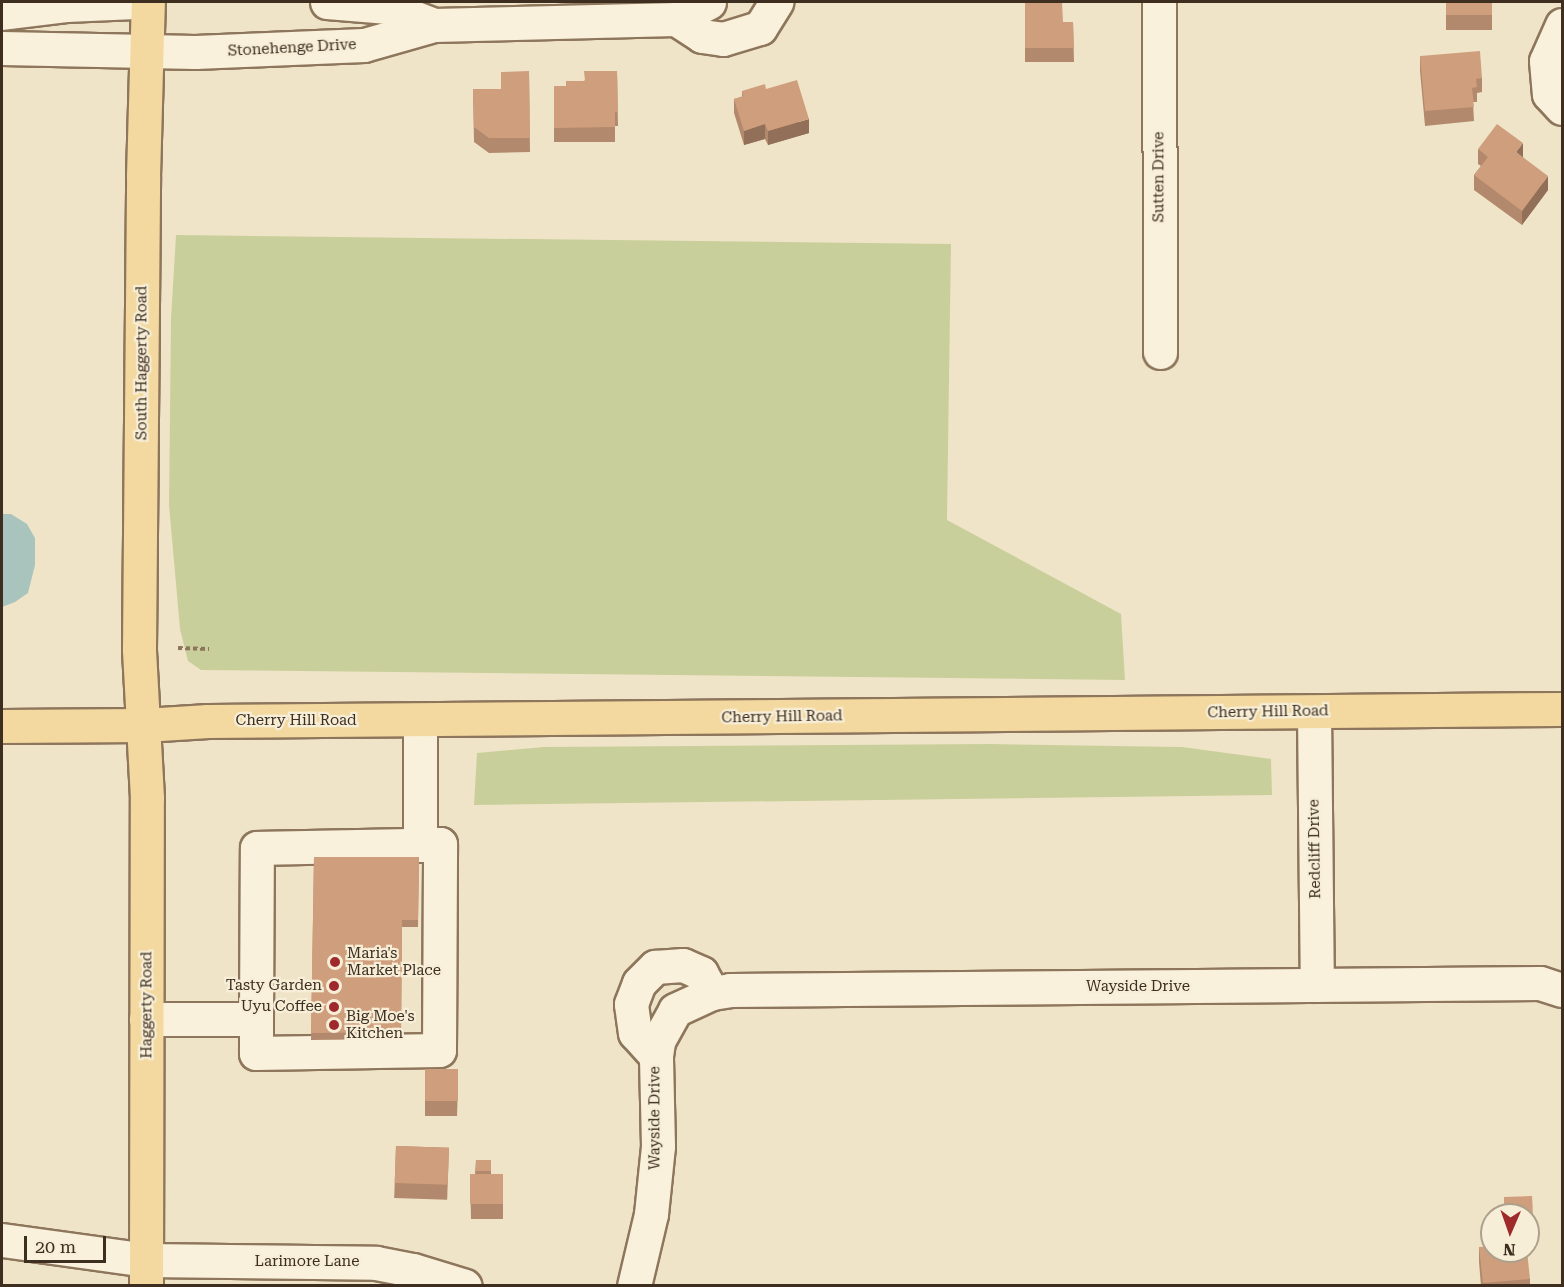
<!DOCTYPE html>
<html>
<head>
<meta charset="utf-8">
<style>
	body { margin:0 }
	#map { position:relative; width:1564px; height:1287px; overflow:hidden; background:#f0e4c8; font-family:"Roboto Serif",serif }
	div>[style] { position:absolute }
	[style*='--x'] { left:calc(var(--x)*1px); top:calc(var(--y)*1px); width:calc(var(--w)*1px); rotate:calc(var(--a)*1deg) }
	.green>* { inset:0; background:#c9cf9b }
	.water>* { inset:0; background:#a9c4bc }
	.path>* { height:4px; margin-top:-2px; transform-origin:0; background:repeating-linear-gradient(90deg,#8d765c 0 4.5px,transparent 0 7.5px) }
	.roads { filter:drop-shadow(2px 0 #8d765c) drop-shadow(-2px 0 #8d765c) drop-shadow(0 2px #8d765c) drop-shadow(0 -2px #8d765c) }
	.minor>* { height:33px; margin:-16.5px; padding:0 16.5px; transform-origin:16.5px; border-radius:16.5px; background:#faf1dc }
	.major>* { height:33px; margin:-16.5px; padding:0 16.5px; transform-origin:16.5px; border-radius:16.5px; background:#f3d9a0 }
	.wall>* { inset:0; background:#b2896c; transform-origin:0 0 }
	.shaded-wall>* { inset:0; background:#916f58 }
	.building>* { inset:0; background:#cf9f7d; transform-origin:0 0 }
	.dots>* { width:16px; height:16px; translate:-50% -50%; box-sizing:border-box; border:3px solid #f7eed8; border-radius:50% }
	span { translate:-50% -50%; white-space:nowrap; text-align:center; line-height:1.15; -webkit-text-stroke:4.5px #f7eed8; paint-order:stroke }
	.street-label { font-size:15px; color:#3d2e20 }
	.poi-label { font-size:15px; color:#3d2e20 }
	.left { translate:0 -50%; text-align:left }
	.right { translate:-100% -50%; text-align:right }
	.frame { position:absolute; inset:0; border:3px solid #3d2e20; pointer-events:none }
	.north { position:absolute; left:1480px; top:1203px; width:60px; height:60px; box-sizing:border-box; background:#f7eed8; border:2px solid #ada18e; border-radius:50%; rotate:182deg; font-size:16px; font-weight:700; line-height:24px; text-align:center; color:#3d2e20 }
	.north::after { content:''; display:block; margin:auto; width:21px; height:27px; background:#9e2a2b; clip-path:polygon(50% 0,100% 100%,50% 72%,0 100%) }
	.scale { position:absolute; left:24px; top:1236px; width:82px; height:27px; box-sizing:border-box; border:3px solid #3d2e20; border-top:0; padding-left:8px; font-size:18px; line-height:21px; white-space:nowrap; color:#3d2e20; -webkit-text-stroke:4px #f7eed8; paint-order:stroke }
</style>
</head>
<body>
<div id="map">
	<div class="green">
		<i style="clip-path:polygon(176px 235px,951px 244px,947px 520px,1121px 614px,1125px 680px,201px 670px,188px 661px,180px 629px,169px 505px,171px 319px)"></i>
		<i style="clip-path:polygon(991px 744px,1182px 747px,1271px 759px,1272px 795px,474px 805px,477px 753px,544px 747px)"></i>
	</div>
	<div class="water">
		<i style="clip-path:polygon(2px 514px,11px 514px,27px 524px,35px 538px,35px 565px,28px 593px,15px 602px,2px 607px)"></i>
	</div>
	<div class="path">
		<i style="--x:178;--y:648;--w:31;--a:2"></i>
	</div>
	<div class="roads">
		<div class="minor">
			<i style="--x:327;--y:2;--w:61;--a:4.7"></i>
			<i style="--x:388;--y:7;--w:49;--a:21.4"></i>
			<i style="--x:1159;--y:2;--w:350;--a:89.8"></i>
			<i style="--x:2;--y:13;--w:64;--a:-7.1"></i>
			<i style="--x:66;--y:5;--w:69;--a:-2.5"></i>
			<i style="--x:676;--y:19;--w:31;--a:33"></i>
			<i style="--x:702;--y:36;--w:21;--a:8"></i>
			<i style="--x:723;--y:39;--w:39;--a:-17"></i>
			<i style="--x:760;--y:28;--w:31;--a:-58"></i>
			<i style="--x:1562;--y:25;--w:39;--a:114"></i>
			<i style="--x:1546;--y:61;--w:33;--a:85"></i>
			<i style="--x:1549;--y:94;--w:19;--a:47"></i>
			<i style="--x:2;--y:48;--w:193;--a:1.2"></i>
			<i style="--x:195;--y:52;--w:169;--a:-2.4"></i>
			<i style="--x:364;--y:45;--w:73;--a:-15.9"></i>
			<i style="--x:434;--y:25;--w:242;--a:-1.4"></i>
			<i style="--x:676;--y:19;--w:37;--a:-27"></i>
			<i style="--x:1314;--y:712;--w:273;--a:89.4"></i>
			<i style="--x:146;--y:1019;--w:110;--a:0"></i>
			<i style="--x:256;--y:1019;--w:171;--a:-89.7"></i>
			<i style="--x:257;--y:848;--w:163;--a:-1.1"></i>
			<i style="--x:420;--y:845;--w:125;--a:-90"></i>
			<i style="--x:256;--y:1019;--w:34;--a:90"></i>
			<i style="--x:256;--y:1053;--w:183;--a:-0.9"></i>
			<i style="--x:439;--y:1050;--w:206;--a:-89.7"></i>
			<i style="--x:440;--y:844;--w:20;--a:177"></i>
			<i style="--x:656;--y:1056;--w:31;--a:-132"></i>
			<i style="--x:635;--y:1033;--w:29;--a:-98"></i>
			<i style="--x:631;--y:1004;--w:22;--a:-69"></i>
			<i style="--x:639;--y:983;--w:23;--a:-45"></i>
			<i style="--x:655;--y:967;--w:28;--a:-4"></i>
			<i style="--x:683;--y:965;--w:20;--a:24"></i>
			<i style="--x:701;--y:973;--w:23;--a:61"></i>
			<i style="--x:2;--y:1240;--w:145;--a:7.9"></i>
			<i style="--x:146;--y:1260;--w:230;--a:0.7"></i>
			<i style="--x:376;--y:1263;--w:38;--a:11"></i>
			<i style="--x:413;--y:1270;--w:54;--a:17.1"></i>
			<i style="--x:634;--y:1286;--w:74;--a:-76.7"></i>
			<i style="--x:651;--y:1214;--w:68;--a:-84.1"></i>
			<i style="--x:658;--y:1146;--w:90;--a:-91.3"></i>
			<i style="--x:656;--y:1056;--w:15;--a:-82"></i>
			<i style="--x:658;--y:1041;--w:35;--a:-61"></i>
			<i style="--x:675;--y:1010;--w:41;--a:-24.7"></i>
			<i style="--x:712;--y:993;--w:18;--a:-9"></i>
			<i style="--x:730;--y:990;--w:810;--a:-0.5"></i>
			<i style="--x:1540;--y:983;--w:23;--a:18"></i>
		</div>
		<div class="major">
			<i style="--x:2;--y:726;--w:142;--a:-0.4"></i>
			<i style="--x:144;--y:725;--w:64;--a:-3.6"></i>
			<i style="--x:208;--y:721;--w:1354;--a:-0.51"></i>
			<i style="--x:146;--y:1286;--w:488;--a:-89.9"></i>
			<i style="--x:147;--y:798;--w:149;--a:-93.1"></i>
			<i style="--x:139;--y:649;--w:473;--a:-89.5"></i>
			<i style="--x:143;--y:176;--w:174;--a:-88.4"></i>
		</div>
	</div>
	<div class="wall">
		<i style="clip-path:polygon(1025px 2px,1063px 22px,1073px 22px,1074px 62px,1025px 62px)"></i>
		<i style="left:1446px;top:2px;width:46px;height:28px"></i>
		<i style="clip-path:polygon(1420px 56px,1482px 78px,1482px 92px,1477px 93px,1477px 102px,1473px 102px,1474px 121px,1425px 126px,1420px 71px)"></i>
		<i style="clip-path:polygon(529px 71px,530px 152px,489px 153px,474px 142px,473px 89px,501px 89px)"></i>
		<i style="clip-path:polygon(617px 71px,618px 126px,615px 126px,615px 142px,554px 142px,554px 86px,566px 86px)"></i>
		<i style="clip-path:polygon(766px 89px,809px 133px,768px 145px,765px 139px,744px 145px,734px 113px,734px 99px,742px 97px,742px 91px)"></i>
		<i style="clip-path:polygon(1478px 149px,1523px 157px,1548px 190px,1522px 225px,1474px 190px,1474px 175px,1481px 166px,1478px 164px)"></i>
		<i style="clip-path:polygon(314px 857px,419px 857px,418px 927px,402px 927px,401px 1039px,311px 1040px)"></i>
		<i style="clip-path:polygon(425px 1069px,458px 1084px,457px 1116px,425px 1116px)"></i>
		<i style="left:396px;top:1146px;width:53px;height:52px;rotate:2deg"></i>
		<i style="clip-path:polygon(476px 1160px,491px 1160px,491px 1174px,503px 1174px,503px 1219px,471px 1219px,470px 1174px,475px 1174px)"></i>
		<i style="clip-path:polygon(1532px 1196px,1533px 1235px,1528px 1235px,1528px 1215px)"></i>
		<i style="clip-path:polygon(1479px 1247px,1530px 1279px,1530px 1286px,1481px 1286px,1479px 1262px)"></i>
	</div>
	<div class="shaded-wall">
		<i style="clip-path:polygon(809px 119px,809px 133px,768px 145px,768px 131px)"></i>
		<i style="clip-path:polygon(765px 124px,765px 139px,744px 145px,744px 131px)"></i>
		<i style="clip-path:polygon(1523px 143px,1523px 158px,1516px 152px)"></i>
		<i style="clip-path:polygon(1548px 176px,1548px 190px,1522px 225px,1522px 211px)"></i>
	</div>
	<div class="building">
		<i style="clip-path:polygon(1025px 2px,1062px 2px,1063px 22px,1073px 22px,1074px 48px,1025px 48px)"></i>
		<i style="left:1446px;top:2px;width:46px;height:13px"></i>
		<i style="clip-path:polygon(1480px 51px,1482px 78px,1476px 79px,1477px 87px,1472px 88px,1474px 107px,1425px 111px,1420px 56px)"></i>
		<i style="clip-path:polygon(529px 71px,530px 138px,489px 138px,474px 127px,473px 89px,501px 89px,501px 72px)"></i>
		<i style="clip-path:polygon(584px 71px,617px 71px,618px 112px,615px 112px,615px 127px,554px 128px,554px 86px,566px 86px,566px 81px,585px 81px)"></i>
		<i style="clip-path:polygon(797px 80px,809px 119px,768px 131px,765px 124px,744px 131px,734px 99px,743px 96px,742px 91px,765px 84px,766px 89px)"></i>
		<i style="clip-path:polygon(1497px 124px,1523px 143px,1516px 152px,1548px 176px,1522px 211px,1474px 175px,1488px 157px,1478px 149px)"></i>
		<i style="clip-path:polygon(314px 857px,419px 857px,418px 920px,402px 920px,401px 1032px,311px 1033px)"></i>
		<i style="left:425px;top:1069px;width:33px;height:32px"></i>
		<i style="left:396px;top:1146px;width:53px;height:37px;rotate:2deg"></i>
		<i style="left:476px;top:1160px;width:15px;height:11px"></i>
		<i style="left:470px;top:1174px;width:33px;height:30px"></i>
		<i style="clip-path:polygon(1532px 1196px,1533px 1227px,1528px 1227px,1528px 1215px,1504px 1215px,1504px 1197px)"></i>
		<i style="clip-path:polygon(1492px 1246px,1492px 1251px,1527px 1251px,1530px 1279px,1483px 1283px,1479px 1247px)"></i>
	</div>
	<div class="dots">
		<i style="left:335px;top:962px;background:#9e2a2b"></i>
		<i style="left:334px;top:986px;background:#9e2a2b"></i>
		<i style="left:334px;top:1007px;background:#9e2a2b"></i>
		<i style="left:334px;top:1025px;background:#9e2a2b"></i>
	</div>
	<div class="street-label">
		<span style="left:292px;top:48px;rotate:-3deg">Stonehenge Drive</span>
		<span style="left:1159px;top:177px;rotate:-90deg">Sutten Drive</span>
		<span style="left:142px;top:363px;rotate:-90deg">South Haggerty Road</span>
		<span style="left:1268px;top:712px;rotate:-1deg">Cherry Hill Road</span>
		<span style="left:782px;top:717px;rotate:-1deg">Cherry Hill Road</span>
		<span style="left:296px;top:721px">Cherry Hill Road</span>
		<span style="left:1315px;top:849px;rotate:-91deg">Redcliff Drive</span>
		<span style="left:1138px;top:987px">Wayside Drive</span>
		<span style="left:147px;top:1005px;rotate:-90deg">Haggerty Road</span>
		<span style="left:655px;top:1118px;rotate:-90deg">Wayside Drive</span>
		<span style="left:307px;top:1262px">Larimore Lane</span>
	</div>
	<div class="poi-label">
		<span class="left" style="left:347px;top:962px">Maria's<br>Market Place</span>
		<span class="right" style="left:322px;top:986px">Tasty Garden</span>
		<span class="right" style="left:322px;top:1007px">Uyu Coffee</span>
		<span class="left" style="left:346px;top:1025px">Big Moe's<br>Kitchen</span>
	</div>
	<div class="frame"></div>
	<div class="north">N</div>
	<div class="scale">20 m</div>
</div>
</body>
</html>
